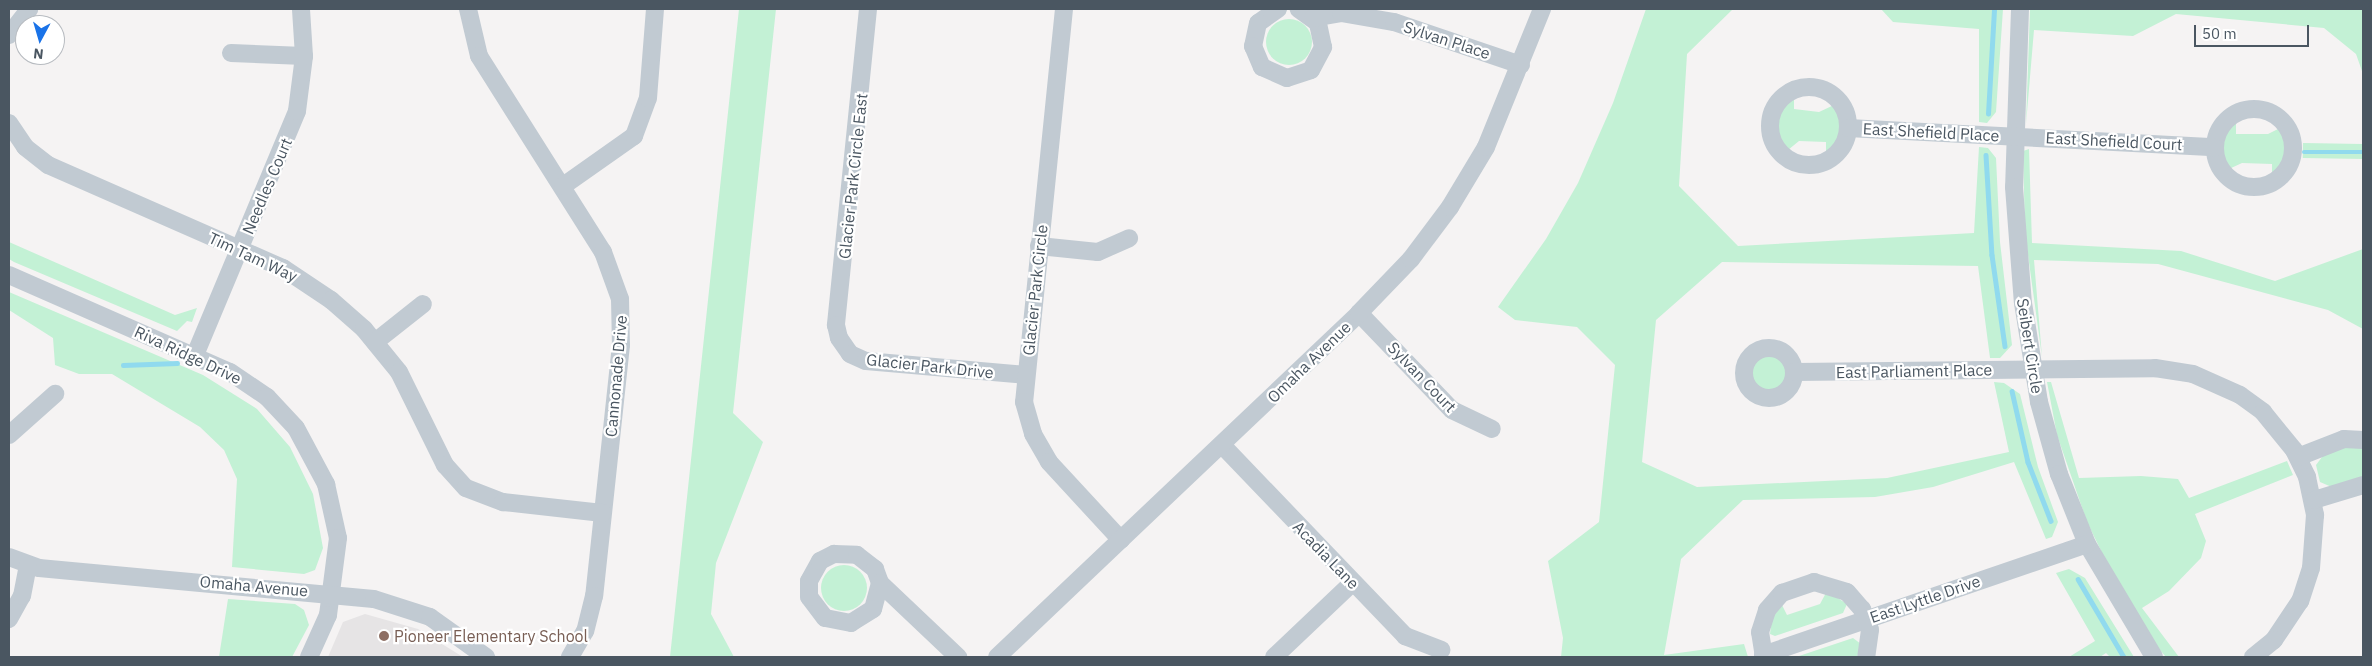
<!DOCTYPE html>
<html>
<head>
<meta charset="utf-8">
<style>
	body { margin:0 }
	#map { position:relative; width:2372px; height:666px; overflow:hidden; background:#f5f3f3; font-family:"IBM Plex Sans",sans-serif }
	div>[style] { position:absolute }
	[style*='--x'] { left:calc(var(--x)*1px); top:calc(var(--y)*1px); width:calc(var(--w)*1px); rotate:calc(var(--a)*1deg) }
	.education>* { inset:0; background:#e6e4e5 }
	.green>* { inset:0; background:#c3f1d5; transform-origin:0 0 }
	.round { border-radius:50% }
	.stream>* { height:4.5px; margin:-2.25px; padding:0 2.25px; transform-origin:2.25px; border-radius:2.25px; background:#90daee }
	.minor>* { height:18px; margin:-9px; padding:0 9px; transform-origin:9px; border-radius:9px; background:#c1cad2 }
	.minor>.ring { margin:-9px; padding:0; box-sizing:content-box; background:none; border:18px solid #c1cad2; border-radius:50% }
	.dots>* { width:14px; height:14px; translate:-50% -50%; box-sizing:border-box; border:2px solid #fff; border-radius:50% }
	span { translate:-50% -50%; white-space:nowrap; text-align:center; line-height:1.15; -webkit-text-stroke:4.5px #fff; paint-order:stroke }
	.street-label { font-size:16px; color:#4a5661 }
	.education-label { font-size:16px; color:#785e54 }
	.left { translate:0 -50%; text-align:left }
	.frame { position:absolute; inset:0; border:10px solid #4a5661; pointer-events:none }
	.north { position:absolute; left:15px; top:15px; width:50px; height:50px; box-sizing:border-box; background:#fff; border:1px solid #b7bbc0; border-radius:50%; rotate:186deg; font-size:14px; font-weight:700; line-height:20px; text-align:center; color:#4a5661 }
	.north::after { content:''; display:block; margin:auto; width:18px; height:22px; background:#1a73e8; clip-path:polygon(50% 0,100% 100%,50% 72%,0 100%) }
	.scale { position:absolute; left:2194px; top:25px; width:115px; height:22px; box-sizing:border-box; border:2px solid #4a5661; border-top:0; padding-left:6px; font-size:15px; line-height:18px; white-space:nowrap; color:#4a5661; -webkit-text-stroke:4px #fff; paint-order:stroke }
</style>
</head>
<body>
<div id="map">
	<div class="education">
		<i style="clip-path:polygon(365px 614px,418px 629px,463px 657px,328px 657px,343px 622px)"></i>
	</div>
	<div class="green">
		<i style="clip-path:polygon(739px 9px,776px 9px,733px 413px,763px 442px,716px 563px,711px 614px,734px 657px,670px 657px)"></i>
		<i style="clip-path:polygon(1646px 9px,1733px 9px,1687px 54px,1679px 186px,1738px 246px,1974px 233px,1979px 147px,1988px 148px,1996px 158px,2000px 242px,2012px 345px,2000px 358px,1990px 358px,1978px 266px,1722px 262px,1656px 320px,1642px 462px,1697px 487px,1887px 478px,2009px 452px,1994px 382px,2004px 383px,2020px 394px,2038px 467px,2058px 522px,2052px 537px,2046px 539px,2014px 462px,1933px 487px,1875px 497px,1743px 500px,1681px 559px,1664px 655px,1744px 644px,1748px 657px,1561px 657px,1563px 638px,1548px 561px,1599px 522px,1615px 365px,1577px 327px,1515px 320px,1498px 307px,1546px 239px,1578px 183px,1613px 103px)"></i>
		<i style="clip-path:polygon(1881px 9px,2003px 9px,1996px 112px,1987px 123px,1979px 122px,1979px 29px,1893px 22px)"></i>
		<i style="clip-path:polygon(2030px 9px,2363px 9px,2363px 74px,2356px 54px,2324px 28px,2176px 14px,2133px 36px,2034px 30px,2026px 124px)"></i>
		<i class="round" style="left:1266px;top:19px;width:46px;height:46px"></i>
		<i style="clip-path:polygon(1789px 99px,1794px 99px,1794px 109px,1819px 112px,1834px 105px,1838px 108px,1841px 135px,1831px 153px,1826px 153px,1826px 142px,1799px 141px,1788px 150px,1783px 147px,1776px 127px,1778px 114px)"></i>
		<i style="clip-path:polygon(2236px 122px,2236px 134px,2268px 134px,2280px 128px,2285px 133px,2289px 153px,2279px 173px,2272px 176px,2272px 164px,2242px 163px,2229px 169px,2222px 157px,2222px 140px,2229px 126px)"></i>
		<i style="left:2303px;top:143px;width:60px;height:15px;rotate:1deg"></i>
		<i style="clip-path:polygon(2029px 149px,2032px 243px,2181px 251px,2275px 281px,2363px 249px,2363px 329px,2328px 310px,2158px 264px,2034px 260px,2042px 357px,2025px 233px,2023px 151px)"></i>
		<i style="clip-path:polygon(9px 242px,175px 315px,197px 308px,192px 322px,187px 321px,177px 331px,14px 262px,9px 259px)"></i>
		<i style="clip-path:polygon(9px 292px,203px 375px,257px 409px,290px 447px,313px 494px,323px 548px,315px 570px,304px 574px,232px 567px,237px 479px,224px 450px,200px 427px,112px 374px,79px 374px,55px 365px,53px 338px,9px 310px)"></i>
		<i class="round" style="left:1749px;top:353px;width:40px;height:40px"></i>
		<i style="clip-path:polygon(2047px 382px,2051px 382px,2079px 478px,2141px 476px,2178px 479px,2189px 498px,2287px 461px,2293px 475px,2195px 514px,2206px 541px,2201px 558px,2169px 591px,2142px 608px,2179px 657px,2166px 657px,2159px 649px,2109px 567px,2087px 522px,2057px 435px)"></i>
		<i style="clip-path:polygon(2363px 447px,2363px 479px,2334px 488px,2320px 482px,2316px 465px,2325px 453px,2334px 448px)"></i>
		<i class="round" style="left:821px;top:565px;width:46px;height:46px"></i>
		<i style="clip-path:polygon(2069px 569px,2085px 578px,2134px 657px,2110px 657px,2106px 653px,2100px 657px,2069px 657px,2095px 641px,2056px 573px)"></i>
		<i style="clip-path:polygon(1827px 591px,1847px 604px,1843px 613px,1775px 636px,1770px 634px,1772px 618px,1782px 605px,1787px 615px,1820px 604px)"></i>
		<i style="clip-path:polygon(228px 599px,295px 604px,304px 610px,309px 625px,292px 657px,219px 657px)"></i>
		<i style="clip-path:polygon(1853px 638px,1861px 644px,1857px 657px,1796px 657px)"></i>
	</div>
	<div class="stream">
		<i style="--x:1988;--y:114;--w:105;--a:-86.7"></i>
		<i style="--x:2304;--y:152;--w:59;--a:0"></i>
		<i style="--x:1986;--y:155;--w:100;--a:86.6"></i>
		<i style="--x:1992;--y:255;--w:92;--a:81.9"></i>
		<i style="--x:123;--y:365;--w:54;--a:-2.1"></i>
		<i style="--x:2012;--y:391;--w:73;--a:77.3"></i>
		<i style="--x:2028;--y:462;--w:63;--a:68.7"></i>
		<i style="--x:2078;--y:579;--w:91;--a:59.5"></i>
	</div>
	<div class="minor">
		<i style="--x:468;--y:9;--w:48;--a:76.8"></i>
		<i style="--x:479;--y:56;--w:232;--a:57.7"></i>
		<i style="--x:603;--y:252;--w:50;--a:70.1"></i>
		<i style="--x:620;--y:299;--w:46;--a:88.8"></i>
		<i style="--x:621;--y:345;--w:252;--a:96.1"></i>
		<i style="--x:594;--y:596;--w:36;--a:104"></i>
		<i style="--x:585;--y:631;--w:30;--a:120"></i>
		<i style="--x:868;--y:9;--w:318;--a:95.8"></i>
		<i style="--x:836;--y:325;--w:13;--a:77"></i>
		<i style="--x:839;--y:338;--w:19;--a:55"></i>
		<i style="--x:850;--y:354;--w:17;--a:24"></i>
		<i style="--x:866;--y:361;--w:160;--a:5"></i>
		<i style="--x:1064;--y:9;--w:395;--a:95.8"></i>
		<i style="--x:1024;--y:402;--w:33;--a:74"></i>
		<i style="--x:1033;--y:434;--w:32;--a:60"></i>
		<i style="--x:1049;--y:462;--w:106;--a:47.3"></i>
		<i style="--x:1278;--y:9;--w:24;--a:145"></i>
		<i style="--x:1258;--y:23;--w:24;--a:102"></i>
		<i style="--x:1253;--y:46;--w:23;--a:67"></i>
		<i style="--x:1262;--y:67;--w:27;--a:24"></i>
		<i style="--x:1287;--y:78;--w:25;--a:-18"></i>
		<i style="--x:1311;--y:70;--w:26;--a:-62"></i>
		<i style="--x:1323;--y:47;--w:25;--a:-102"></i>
		<i style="--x:1318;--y:23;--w:24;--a:-144"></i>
		<i style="--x:2020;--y:9;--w:178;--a:91.9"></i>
		<i style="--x:2014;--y:187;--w:116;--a:85.6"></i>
		<i style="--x:2023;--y:303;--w:100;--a:80.8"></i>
		<i style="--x:2039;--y:402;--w:75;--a:74.5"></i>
		<i style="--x:2059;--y:474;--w:75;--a:68.2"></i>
		<i style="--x:2087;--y:544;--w:131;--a:59.3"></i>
		<i style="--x:1313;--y:18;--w:28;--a:-10"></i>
		<i style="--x:1341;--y:13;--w:54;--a:9.6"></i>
		<i style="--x:1394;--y:22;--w:134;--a:18.7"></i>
		<i style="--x:9;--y:35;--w:33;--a:-52"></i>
		<i style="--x:231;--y:53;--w:73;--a:2.4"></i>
		<i class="ring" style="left:1770px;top:87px;width:60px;height:60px"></i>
		<i class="ring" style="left:2215px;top:109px;width:60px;height:60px"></i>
		<i style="--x:9;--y:123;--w:29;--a:56"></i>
		<i style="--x:25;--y:147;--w:29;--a:38"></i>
		<i style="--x:48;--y:165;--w:257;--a:23.7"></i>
		<i style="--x:283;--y:268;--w:58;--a:33.7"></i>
		<i style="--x:331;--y:300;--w:44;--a:41.3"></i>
		<i style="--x:364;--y:329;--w:55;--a:50.9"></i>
		<i style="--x:399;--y:372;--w:104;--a:63.7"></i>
		<i style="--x:445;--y:465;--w:31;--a:48"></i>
		<i style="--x:466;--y:488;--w:40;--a:21"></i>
		<i style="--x:503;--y:502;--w:100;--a:6.3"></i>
		<i style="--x:1848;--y:128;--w:367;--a:3"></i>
		<i style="--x:563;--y:186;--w:87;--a:-35.2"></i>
		<i style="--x:634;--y:136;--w:40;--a:-69.8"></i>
		<i style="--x:648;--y:98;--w:89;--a:-85.5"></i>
		<i style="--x:1039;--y:246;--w:59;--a:5.8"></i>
		<i style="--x:1098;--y:252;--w:34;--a:-24"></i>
		<i style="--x:9;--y:275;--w:241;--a:23.7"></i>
		<i style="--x:230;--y:372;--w:45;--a:34"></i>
		<i style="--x:267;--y:397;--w:42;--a:46.9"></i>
		<i style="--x:296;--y:428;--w:64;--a:61.8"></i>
		<i style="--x:326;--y:484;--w:55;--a:77.5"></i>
		<i style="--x:338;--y:538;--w:78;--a:97.4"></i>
		<i style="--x:328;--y:615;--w:46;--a:114.3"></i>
		<i style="--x:1359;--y:313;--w:134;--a:46.2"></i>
		<i style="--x:1452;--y:410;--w:44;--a:25.4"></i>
		<i style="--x:375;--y:342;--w:61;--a:-38.4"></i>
		<i class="ring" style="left:1744px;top:348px;width:32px;height:32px"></i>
		<i style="--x:195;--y:355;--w:264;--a:-67.3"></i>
		<i style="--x:297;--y:111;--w:55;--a:-82.7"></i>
		<i style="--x:304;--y:56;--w:47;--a:-93.7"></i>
		<i style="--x:1794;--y:372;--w:361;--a:-0.6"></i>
		<i style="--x:2155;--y:368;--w:38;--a:9"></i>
		<i style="--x:2193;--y:374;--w:51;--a:24.1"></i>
		<i style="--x:2240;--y:395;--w:29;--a:36"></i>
		<i style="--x:2263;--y:412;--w:49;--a:50.8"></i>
		<i style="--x:2294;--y:450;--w:30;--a:64"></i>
		<i style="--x:2307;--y:477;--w:39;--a:78"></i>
		<i style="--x:2315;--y:515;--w:53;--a:94.3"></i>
		<i style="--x:2311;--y:568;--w:35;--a:108"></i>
		<i style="--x:2300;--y:601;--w:47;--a:123.7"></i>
		<i style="--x:2274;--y:640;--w:27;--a:141"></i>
		<i style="--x:9;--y:435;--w:62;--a:-41.7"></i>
		<i style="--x:1222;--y:445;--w:265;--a:46.2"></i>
		<i style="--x:1405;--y:636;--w:39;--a:21"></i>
		<i style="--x:2298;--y:457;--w:49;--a:-21.4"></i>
		<i style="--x:2344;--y:439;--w:19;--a:3"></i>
		<i style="--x:2314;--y:500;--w:51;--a:-17"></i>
		<i style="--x:9;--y:557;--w:32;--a:20"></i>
		<i style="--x:39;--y:568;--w:336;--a:5.3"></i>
		<i style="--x:374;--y:599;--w:59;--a:17.8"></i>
		<i style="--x:430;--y:617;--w:69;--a:35.5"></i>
		<i style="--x:880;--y:583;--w:27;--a:105"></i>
		<i style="--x:873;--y:609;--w:26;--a:148"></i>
		<i style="--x:851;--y:623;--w:26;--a:-169"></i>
		<i style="--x:825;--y:618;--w:26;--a:-127"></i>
		<i style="--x:809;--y:597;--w:16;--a:-90"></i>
		<i style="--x:809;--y:581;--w:23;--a:-61"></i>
		<i style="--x:820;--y:561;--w:16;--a:-27"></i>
		<i style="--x:834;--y:554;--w:23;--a:2"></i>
		<i style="--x:857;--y:555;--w:23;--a:38"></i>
		<i style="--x:875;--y:569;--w:15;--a:70"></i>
		<i style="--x:880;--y:583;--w:108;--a:43.5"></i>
		<i style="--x:9;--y:619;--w:26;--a:-61"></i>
		<i style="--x:22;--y:596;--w:31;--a:-79"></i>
		<i style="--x:1763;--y:655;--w:342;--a:-18.9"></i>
		<i style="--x:997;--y:657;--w:499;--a:-43.5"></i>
		<i style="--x:1359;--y:313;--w:75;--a:-46.1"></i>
		<i style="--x:1411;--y:259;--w:65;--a:-53.1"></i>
		<i style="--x:1450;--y:207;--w:70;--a:-59"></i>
		<i style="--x:1486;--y:147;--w:149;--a:-67.9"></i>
		<i style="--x:1274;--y:657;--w:108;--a:-43.5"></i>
		<i style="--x:1764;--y:657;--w:25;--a:-99"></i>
		<i style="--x:1760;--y:632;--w:23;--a:-72"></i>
		<i style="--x:1767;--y:610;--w:23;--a:-49"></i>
		<i style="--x:1782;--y:593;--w:34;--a:-19"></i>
		<i style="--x:1814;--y:582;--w:34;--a:17"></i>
		<i style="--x:1847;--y:592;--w:23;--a:49"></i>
		<i style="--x:1862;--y:609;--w:22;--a:69"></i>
		<i style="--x:1870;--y:630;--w:27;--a:98"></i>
	</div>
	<div class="dots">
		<i style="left:384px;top:636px;background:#8d6e63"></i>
	</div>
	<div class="street-label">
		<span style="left:1447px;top:40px;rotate:18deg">Sylvan Place</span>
		<span style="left:1931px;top:132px;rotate:3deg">East Shefield Place</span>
		<span style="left:2114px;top:141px;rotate:3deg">East Shefield Court</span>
		<span style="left:853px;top:176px;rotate:-84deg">Glacier Park Circle East</span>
		<span style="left:267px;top:186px;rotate:-67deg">Needles Court</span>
		<span style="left:253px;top:257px;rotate:25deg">Tim Tam Way</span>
		<span style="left:1035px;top:290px;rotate:-84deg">Glacier Park Circle</span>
		<span style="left:2030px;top:346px;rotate:81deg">Seibert Circle</span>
		<span style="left:188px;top:355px;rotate:25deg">Riva Ridge Drive</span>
		<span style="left:1309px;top:362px;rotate:-44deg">Omaha Avenue</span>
		<span style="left:930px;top:366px;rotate:6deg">Glacier Park Drive</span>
		<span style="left:1914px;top:371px;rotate:-1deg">East Parliament Place</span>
		<span style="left:616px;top:376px;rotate:-85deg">Cannonade Drive</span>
		<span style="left:1422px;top:377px;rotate:46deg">Sylvan Court</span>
		<span style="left:1326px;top:555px;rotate:46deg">Acadia Lane</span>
		<span style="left:254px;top:586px;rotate:5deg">Omaha Avenue</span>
		<span style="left:1925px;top:599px;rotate:-19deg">East Lyttle Drive</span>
	</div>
	<div class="education-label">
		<span class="left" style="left:394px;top:636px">Pioneer Elementary School</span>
	</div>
	<div class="frame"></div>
	<div class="north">N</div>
	<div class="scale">50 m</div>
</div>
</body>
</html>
